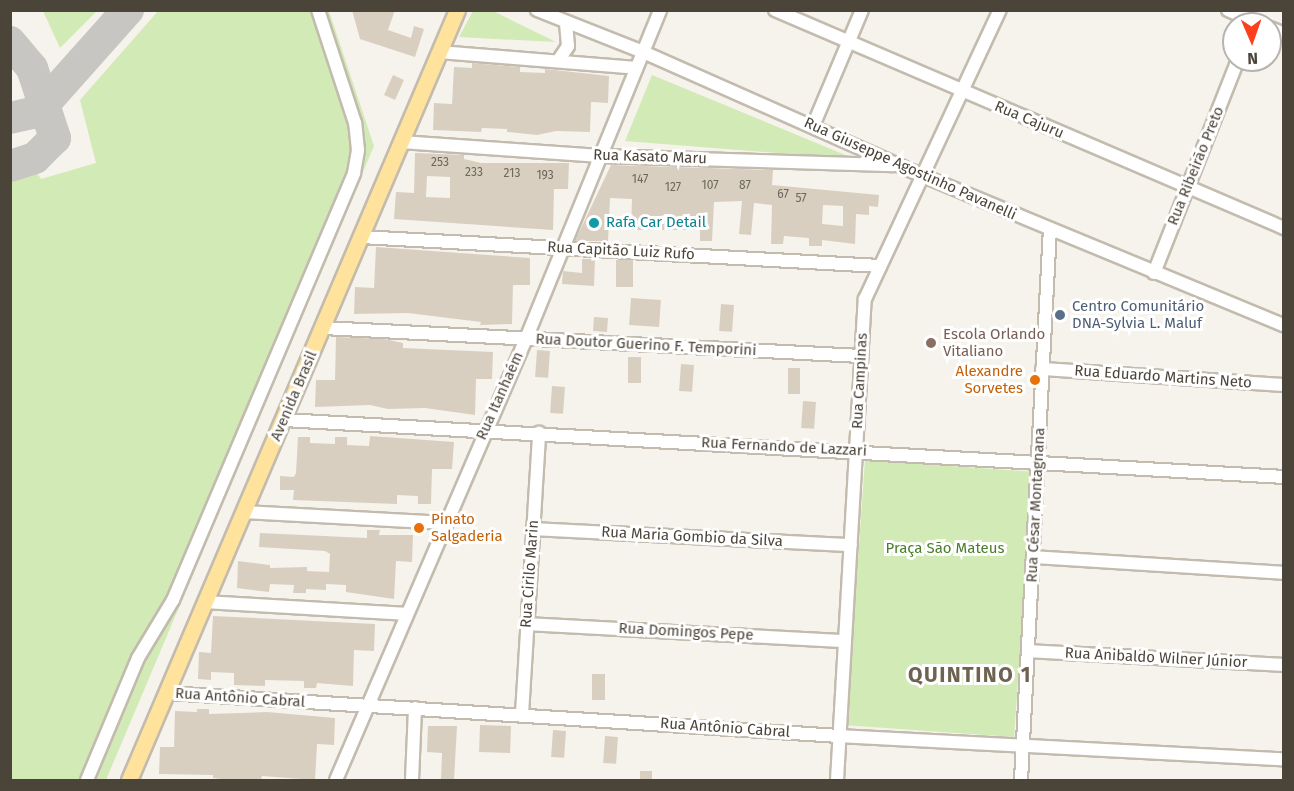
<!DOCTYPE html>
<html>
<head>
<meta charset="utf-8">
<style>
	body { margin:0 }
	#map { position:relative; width:1294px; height:791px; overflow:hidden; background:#f6f3ec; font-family:"Fira Sans",sans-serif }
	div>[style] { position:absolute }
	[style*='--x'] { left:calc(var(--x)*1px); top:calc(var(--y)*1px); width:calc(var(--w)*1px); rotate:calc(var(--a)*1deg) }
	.green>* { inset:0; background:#d2eab5; transform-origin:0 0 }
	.taxiway>* { height:32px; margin:-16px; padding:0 16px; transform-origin:16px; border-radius:16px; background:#c8c6c3 }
	.building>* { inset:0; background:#d8cfc1; transform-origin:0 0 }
	.roads { filter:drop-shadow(2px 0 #c2bbae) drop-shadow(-2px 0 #c2bbae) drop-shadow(0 2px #c2bbae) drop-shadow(0 -2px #c2bbae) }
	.minor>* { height:12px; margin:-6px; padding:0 6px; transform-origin:6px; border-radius:6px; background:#fff }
	.major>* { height:15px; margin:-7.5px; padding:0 7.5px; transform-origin:7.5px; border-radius:7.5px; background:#ffe39c }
	.dots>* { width:16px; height:16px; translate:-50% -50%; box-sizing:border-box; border:3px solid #fff; border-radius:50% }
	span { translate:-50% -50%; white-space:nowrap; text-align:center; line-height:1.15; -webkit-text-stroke:6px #fff; paint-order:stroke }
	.number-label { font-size:12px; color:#6e675b }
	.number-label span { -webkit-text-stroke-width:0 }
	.street-label { font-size:15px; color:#4b4439 }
	.culture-label { font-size:15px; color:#0d838f }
	.left { translate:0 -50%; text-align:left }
	.service-label { font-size:15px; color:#4e5e75 }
	.education-label { font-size:15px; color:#785e54 }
	.food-label { font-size:15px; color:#c56008 }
	.right { translate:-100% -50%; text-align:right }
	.park-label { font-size:15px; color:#4a7f2a }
	.district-label { font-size:21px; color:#6e6250; font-weight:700; letter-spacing:1.5px }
	.frame { position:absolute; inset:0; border:12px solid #4b4439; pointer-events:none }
	.north { position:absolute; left:1222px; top:12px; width:60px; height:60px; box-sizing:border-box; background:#fff; border:2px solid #b7b4b0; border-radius:50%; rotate:178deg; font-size:16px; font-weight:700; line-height:24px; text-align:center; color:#4b4439 }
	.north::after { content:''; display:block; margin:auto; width:21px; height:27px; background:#fc3f1d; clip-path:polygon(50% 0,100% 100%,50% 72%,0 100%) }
</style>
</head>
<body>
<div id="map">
	<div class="green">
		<i style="clip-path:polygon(43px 11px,97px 11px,60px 48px)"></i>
		<i style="clip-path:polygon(158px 11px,329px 11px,374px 146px,106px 780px,11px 780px,11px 178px,34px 169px,41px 179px,96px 163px,80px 100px)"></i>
		<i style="clip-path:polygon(473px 11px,493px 11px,556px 42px,459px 37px)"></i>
		<i style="clip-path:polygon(652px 75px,855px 159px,625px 141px)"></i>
		<i style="left:865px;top:460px;width:168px;height:266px;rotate:4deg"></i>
	</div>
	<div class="taxiway">
		<i style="--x:10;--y:42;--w:34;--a:50"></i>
		<i style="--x:32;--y:68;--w:74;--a:71.8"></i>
		<i style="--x:55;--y:138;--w:28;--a:135"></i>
		<i style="--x:35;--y:158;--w:26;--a:162"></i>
		<i style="--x:10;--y:118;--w:23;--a:-13"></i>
		<i style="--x:32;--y:113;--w:16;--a:-38"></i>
		<i style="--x:45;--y:103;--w:125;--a:-48.3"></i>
	</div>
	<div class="building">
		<i style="clip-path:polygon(352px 10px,395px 10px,388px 30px,411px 38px,414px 26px,424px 29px,415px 57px,360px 39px)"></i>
		<i style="clip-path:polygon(472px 63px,520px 67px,520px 72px,545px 73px,545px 69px,609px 76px,608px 103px,591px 102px,590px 132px,556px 131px,537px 135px,507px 132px,507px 129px,482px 128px,481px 132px,433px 130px,434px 103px,452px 104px,454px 67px,472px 68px)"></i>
		<i style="left:393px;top:75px;width:12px;height:22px;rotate:24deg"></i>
		<i style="clip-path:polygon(evenodd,415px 153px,464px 155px,464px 159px,481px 163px,569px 163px,568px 189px,554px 189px,553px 230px,394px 219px,396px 192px,414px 193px,415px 153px,427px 176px,450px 177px,450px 198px,426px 197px,427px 176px)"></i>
		<i style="clip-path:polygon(evenodd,611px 165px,773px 170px,772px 185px,879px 195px,878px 207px,869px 206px,869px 215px,856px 214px,855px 244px,822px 240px,822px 246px,809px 246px,809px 238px,784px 236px,783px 244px,771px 244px,772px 205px,754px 203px,751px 235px,739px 234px,742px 201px,714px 202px,712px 241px,700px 241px,700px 230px,631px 230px,632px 199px,610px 198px,608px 241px,575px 241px,611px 165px,823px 205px,843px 206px,843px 226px,822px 224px,823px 205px)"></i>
		<i style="clip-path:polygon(376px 247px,530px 258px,530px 285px,513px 285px,512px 324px,480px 325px,481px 322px,408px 313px,354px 314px,355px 287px,374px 288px)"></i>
		<i style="clip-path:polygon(582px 259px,595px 259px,594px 286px,562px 284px,563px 271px,582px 273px)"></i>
		<i style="left:616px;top:260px;width:17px;height:27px"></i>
		<i style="left:631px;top:298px;width:30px;height:27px;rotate:4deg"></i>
		<i style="left:721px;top:304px;width:13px;height:27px;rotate:4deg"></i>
		<i style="left:594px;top:317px;width:14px;height:14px;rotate:4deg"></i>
		<i style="clip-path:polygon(336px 337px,384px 339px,403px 343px,403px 348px,493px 352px,492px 379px,476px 379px,475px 415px,425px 408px,388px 409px,370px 405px,315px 407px,316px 380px,335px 380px)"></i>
		<i style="left:537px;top:350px;width:13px;height:27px;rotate:4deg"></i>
		<i style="left:628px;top:357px;width:13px;height:26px"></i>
		<i style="left:681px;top:364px;width:13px;height:27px;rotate:4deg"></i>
		<i style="left:788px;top:368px;width:12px;height:26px"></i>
		<i style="left:552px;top:386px;width:13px;height:27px;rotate:4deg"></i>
		<i style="left:803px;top:401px;width:13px;height:27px;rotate:4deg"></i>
		<i style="clip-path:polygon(370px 436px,454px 442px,452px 469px,432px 469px,431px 504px,418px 504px,418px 496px,397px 495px,397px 504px,293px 500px,294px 490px,280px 490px,280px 476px,294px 477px,296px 473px,298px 437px,310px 437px,310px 443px,335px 444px,335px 437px,347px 437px,347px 445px,369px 446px)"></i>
		<i style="clip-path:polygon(367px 530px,380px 530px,379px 535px,413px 535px,412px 562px,396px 561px,394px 599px,346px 592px,346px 585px,326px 584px,326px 590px,306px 589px,306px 593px,293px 593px,294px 585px,270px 584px,269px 592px,237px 588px,238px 561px,270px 565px,270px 568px,307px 567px,307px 571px,329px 572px,330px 554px,325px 551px,259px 547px,260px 533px,367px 538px)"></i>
		<i style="clip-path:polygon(213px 616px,375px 624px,374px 651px,354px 650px,353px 686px,317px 683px,316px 688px,304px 688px,304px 681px,265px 680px,265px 686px,234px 685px,234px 673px,211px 672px,211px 680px,198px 679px,199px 652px,211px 653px)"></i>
		<i style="left:592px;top:674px;width:13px;height:26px"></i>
		<i style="clip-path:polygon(197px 709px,209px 709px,209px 714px,267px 712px,335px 718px,334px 745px,317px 744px,315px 780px,262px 776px,261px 780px,230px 780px,213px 778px,213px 775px,159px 774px,160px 747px,174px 747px,175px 711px,197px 712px)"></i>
		<i style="clip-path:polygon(428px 726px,457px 726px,454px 780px,441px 780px,442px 753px,427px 752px)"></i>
		<i style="left:511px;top:726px;width:27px;height:31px;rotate:92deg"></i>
		<i style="left:553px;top:730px;width:13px;height:27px;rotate:4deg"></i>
		<i style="left:605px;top:736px;width:13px;height:27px;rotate:4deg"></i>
		<i style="left:640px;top:771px;width:12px;height:9px"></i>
	</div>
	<div class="roads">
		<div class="minor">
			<i style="--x:537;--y:10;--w:114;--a:21.6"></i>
			<i style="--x:643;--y:52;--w:304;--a:23.9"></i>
			<i style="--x:921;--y:175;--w:393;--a:22.5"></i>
			<i style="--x:775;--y:10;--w:554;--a:23.19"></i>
			<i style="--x:1228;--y:10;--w:35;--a:24"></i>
			<i style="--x:1270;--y:28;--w:15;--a:23"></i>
			<i style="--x:439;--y:52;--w:198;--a:4.6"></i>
			<i style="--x:558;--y:61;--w:18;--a:-56"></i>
			<i style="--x:568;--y:46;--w:24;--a:-95"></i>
			<i style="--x:813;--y:126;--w:126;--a:-67.1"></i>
			<i style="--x:401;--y:142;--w:200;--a:4"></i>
			<i style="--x:601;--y:156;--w:293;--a:1.8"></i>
			<i style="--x:361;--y:237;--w:520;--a:3.2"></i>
			<i style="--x:1154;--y:273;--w:229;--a:-68.5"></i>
			<i style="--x:323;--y:328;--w:538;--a:2.98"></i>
			<i style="--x:1042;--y:369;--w:243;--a:3.8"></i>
			<i style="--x:284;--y:420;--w:1002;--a:3.26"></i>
			<i style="--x:245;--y:512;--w:200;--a:3.1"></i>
			<i style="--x:533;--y:529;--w:318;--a:2.9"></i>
			<i style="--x:1033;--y:557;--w:252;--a:3.6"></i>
			<i style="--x:206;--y:602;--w:201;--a:3.4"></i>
			<i style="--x:527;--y:624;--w:318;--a:3.1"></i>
			<i style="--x:1028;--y:651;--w:256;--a:3.1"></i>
			<i style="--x:167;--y:693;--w:673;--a:3.66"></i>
			<i style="--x:839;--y:736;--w:446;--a:3"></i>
			<i style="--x:522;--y:714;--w:282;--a:-86.5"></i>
			<i style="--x:87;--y:780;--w:132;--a:-67.3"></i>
			<i style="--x:138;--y:658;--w:68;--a:-58.9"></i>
			<i style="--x:173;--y:600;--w:464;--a:-67"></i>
			<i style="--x:354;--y:173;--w:23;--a:-80"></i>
			<i style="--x:358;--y:150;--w:27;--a:-96"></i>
			<i style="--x:355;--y:123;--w:119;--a:-108.1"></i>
			<i style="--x:336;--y:780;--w:480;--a:-66.7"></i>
			<i style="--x:526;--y:339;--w:355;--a:-67.8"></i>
			<i style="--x:412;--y:780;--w:72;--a:-87.6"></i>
			<i style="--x:837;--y:780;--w:482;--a:-86.7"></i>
			<i style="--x:865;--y:299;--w:319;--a:-65"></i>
			<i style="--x:1021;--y:780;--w:552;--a:-86.99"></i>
		</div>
		<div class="major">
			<i style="--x:129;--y:780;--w:837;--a:-66.93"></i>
		</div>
	</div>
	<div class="dots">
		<i style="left:594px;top:223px;background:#0f9aa8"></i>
		<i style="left:1060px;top:315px;background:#5c6f8a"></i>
		<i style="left:931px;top:343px;background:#8d6e63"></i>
		<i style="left:1035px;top:380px;background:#e8710a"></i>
		<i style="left:419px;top:528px;background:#e8710a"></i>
	</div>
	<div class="number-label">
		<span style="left:440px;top:163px">253</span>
		<span style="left:474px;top:173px">233</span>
		<span style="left:512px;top:174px">213</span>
		<span style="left:545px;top:176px">193</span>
		<span style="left:640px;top:180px">147</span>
		<span style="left:710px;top:186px">107</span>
		<span style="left:745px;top:186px">87</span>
		<span style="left:673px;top:188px">127</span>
		<span style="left:783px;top:195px">67</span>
		<span style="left:801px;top:199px">57</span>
	</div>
	<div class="street-label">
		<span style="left:1029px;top:120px;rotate:23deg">Rua Cajuru</span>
		<span style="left:650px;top:157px;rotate:2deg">Rua Kasato Maru</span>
		<span style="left:1196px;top:166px;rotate:-68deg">Rua Ribeirão Preto</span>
		<span style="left:910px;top:169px;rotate:24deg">Rua Giuseppe Agostinho Pavanelli</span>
		<span style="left:621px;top:251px;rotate:3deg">Rua Capitão Luiz Rufo</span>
		<span style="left:646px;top:345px;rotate:3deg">Rua Doutor Guerino F. Temporini</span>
		<span style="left:1163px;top:377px;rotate:4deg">Rua Eduardo Martins Neto</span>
		<span style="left:860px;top:381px;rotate:-87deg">Rua Campinas</span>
		<span style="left:294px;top:396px;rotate:-67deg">Avenida Brasil</span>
		<span style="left:500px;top:396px;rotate:-66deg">Rua Itanhaém</span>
		<span style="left:784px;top:447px;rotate:3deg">Rua Fernando de Lazzari</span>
		<span style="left:1036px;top:505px;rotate:-87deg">Rua César Montagnana</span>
		<span style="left:692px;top:537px;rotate:3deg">Rua Maria Gombio da Silva</span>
		<span style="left:530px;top:574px;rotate:-86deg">Rua Cirilo Marin</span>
		<span style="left:686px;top:632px;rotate:3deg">Rua Domingos Pepe</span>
		<span style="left:1156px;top:658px;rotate:3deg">Rua Anibaldo Wilner Júnior</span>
		<span style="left:240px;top:698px;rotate:4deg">Rua Antônio Cabral</span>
		<span style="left:725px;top:728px;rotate:4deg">Rua Antônio Cabral</span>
	</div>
	<div class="culture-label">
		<span class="left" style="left:606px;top:223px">Rafa Car Detail</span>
	</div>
	<div class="service-label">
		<span class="left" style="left:1072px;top:315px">Centro Comunitário<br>DNA-Sylvia L. Maluf</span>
	</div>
	<div class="education-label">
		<span class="left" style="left:943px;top:343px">Escola Orlando<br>Vitaliano</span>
	</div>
	<div class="food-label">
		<span class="right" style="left:1023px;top:380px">Alexandre<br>Sorvetes</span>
		<span class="left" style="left:431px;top:528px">Pinato<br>Salgaderia</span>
	</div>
	<div class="park-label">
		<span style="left:945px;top:549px">Praça São Mateus</span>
	</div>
	<div class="district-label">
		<span style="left:970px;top:675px">QUINTINO 1</span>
	</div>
	<div class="frame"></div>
	<div class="north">N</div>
</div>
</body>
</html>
